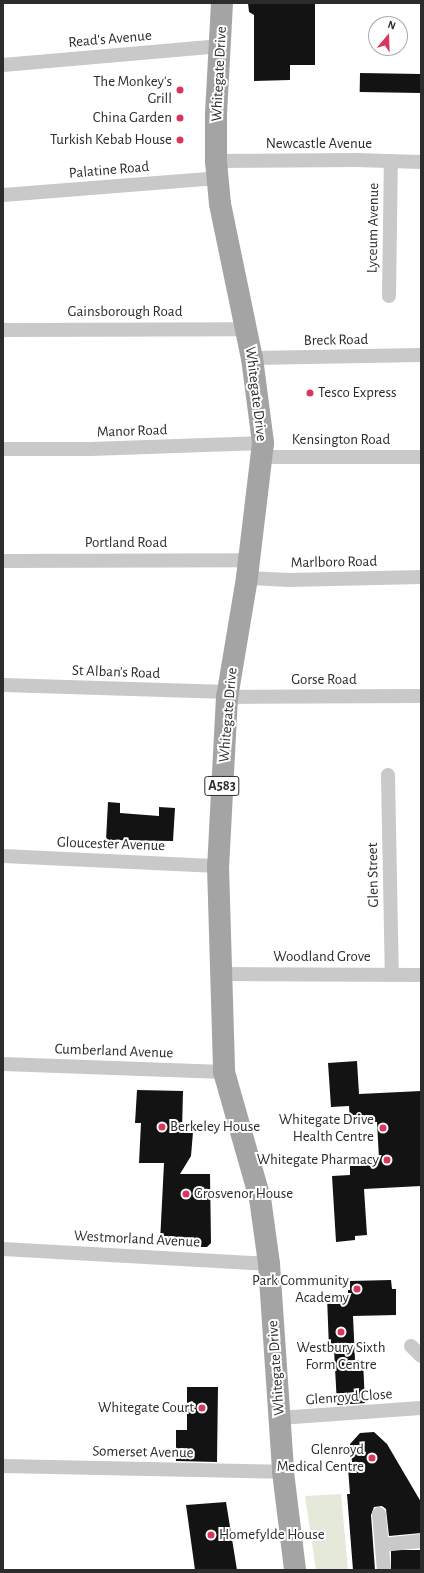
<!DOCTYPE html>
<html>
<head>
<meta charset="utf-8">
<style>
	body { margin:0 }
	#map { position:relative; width:424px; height:1573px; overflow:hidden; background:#fff; font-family:"Alegreya Sans",sans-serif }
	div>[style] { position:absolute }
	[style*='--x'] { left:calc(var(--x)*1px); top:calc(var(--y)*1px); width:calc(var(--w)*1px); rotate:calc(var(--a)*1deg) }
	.green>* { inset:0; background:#e4e9da }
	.building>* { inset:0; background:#131313; transform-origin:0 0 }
	.street>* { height:14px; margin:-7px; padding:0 7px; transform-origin:7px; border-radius:7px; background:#c9c9c9 }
	.primary>* { height:22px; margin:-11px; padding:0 11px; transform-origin:11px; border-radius:11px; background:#a4a4a4 }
	.dots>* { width:11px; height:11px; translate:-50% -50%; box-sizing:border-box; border:2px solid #fff; border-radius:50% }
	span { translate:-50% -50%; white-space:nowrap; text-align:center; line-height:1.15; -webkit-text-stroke:4px #fff; paint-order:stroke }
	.shield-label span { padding:1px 3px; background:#fff; border:1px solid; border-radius:3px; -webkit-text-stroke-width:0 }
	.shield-label { font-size:14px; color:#2c2c2c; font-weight:700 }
	.street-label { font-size:15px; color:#2c2c2c }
	.poi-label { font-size:15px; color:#2c2c2c }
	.right { translate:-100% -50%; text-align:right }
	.left { translate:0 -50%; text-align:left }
	.frame { position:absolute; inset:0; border:4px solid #2c2c2c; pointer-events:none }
	.north { position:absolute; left:368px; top:16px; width:40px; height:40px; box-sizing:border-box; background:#fff; border:1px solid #ababab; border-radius:50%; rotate:19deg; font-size:11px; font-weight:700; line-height:16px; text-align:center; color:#2c2c2c }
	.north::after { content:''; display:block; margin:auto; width:14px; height:18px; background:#da365d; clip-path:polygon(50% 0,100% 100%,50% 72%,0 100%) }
</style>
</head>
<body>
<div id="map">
	<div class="green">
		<i style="clip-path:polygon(341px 1494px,348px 1570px,316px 1570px,305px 1496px)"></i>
	</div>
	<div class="building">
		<i style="clip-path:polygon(248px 3px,315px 3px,315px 65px,290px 65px,290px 80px,254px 81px,254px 15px,249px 12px)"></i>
		<i style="left:360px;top:73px;width:61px;height:19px;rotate:1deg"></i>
		<i style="clip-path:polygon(108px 802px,120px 803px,120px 813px,159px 816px,159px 807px,175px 808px,173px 841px,106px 840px)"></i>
		<i style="clip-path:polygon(357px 1061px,359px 1094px,421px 1091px,421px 1186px,364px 1189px,367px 1235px,355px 1236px,355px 1240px,336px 1242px,332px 1176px,350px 1175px,350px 1160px,379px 1159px,377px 1122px,350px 1123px,349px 1106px,331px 1107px,328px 1063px)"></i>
		<i style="clip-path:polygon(137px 1090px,183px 1091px,182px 1131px,193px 1132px,191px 1156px,180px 1174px,210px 1174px,211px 1243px,207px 1247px,200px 1247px,197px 1244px,160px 1242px,164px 1163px,139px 1163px,141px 1123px,135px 1123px)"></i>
		<i style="clip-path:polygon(391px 1280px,392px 1289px,396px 1289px,396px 1315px,353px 1316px,355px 1360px,363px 1360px,365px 1403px,337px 1405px,334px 1349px,329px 1349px,327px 1296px,348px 1295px,348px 1290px,350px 1290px,350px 1281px)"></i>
		<i style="clip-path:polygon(187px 1387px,218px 1387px,217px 1462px,176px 1461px,176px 1430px,187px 1430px)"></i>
		<i style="clip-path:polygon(374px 1432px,387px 1444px,421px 1502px,421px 1533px,389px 1536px,386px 1509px,382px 1506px,374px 1507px,371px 1515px,375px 1570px,353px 1570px,347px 1494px,350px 1494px,348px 1468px,352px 1462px,350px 1444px,360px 1433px)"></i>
		<i style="clip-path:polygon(226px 1502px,237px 1570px,195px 1570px,186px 1505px)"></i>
		<i style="left:421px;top:1550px;width:19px;height:30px;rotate:90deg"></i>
	</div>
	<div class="street">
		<i style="--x:3;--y:65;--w:219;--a:-5"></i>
		<i style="--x:216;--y:161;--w:140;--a:-0.4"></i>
		<i style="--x:356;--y:160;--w:65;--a:1.8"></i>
		<i style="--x:3;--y:195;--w:215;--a:-4.5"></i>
		<i style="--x:389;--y:296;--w:135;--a:-89.2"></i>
		<i style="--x:3;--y:330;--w:244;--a:-0.2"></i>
		<i style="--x:252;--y:358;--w:169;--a:-1"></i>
		<i style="--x:3;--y:449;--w:87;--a:0"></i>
		<i style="--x:90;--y:449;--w:173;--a:-2"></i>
		<i style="--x:262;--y:457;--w:159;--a:0"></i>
		<i style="--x:3;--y:561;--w:246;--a:-0.2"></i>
		<i style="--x:247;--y:578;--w:42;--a:2.7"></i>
		<i style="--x:289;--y:580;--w:132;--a:-1.3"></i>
		<i style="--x:3;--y:685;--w:225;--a:1.8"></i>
		<i style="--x:227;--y:697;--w:194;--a:-0.3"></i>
		<i style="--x:388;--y:775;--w:200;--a:88.9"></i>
		<i style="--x:3;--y:856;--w:215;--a:2.7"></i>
		<i style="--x:222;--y:974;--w:199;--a:0.3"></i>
		<i style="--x:3;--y:1064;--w:221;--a:2.1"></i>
		<i style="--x:3;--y:1249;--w:266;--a:3.2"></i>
		<i style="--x:411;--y:1346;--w:14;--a:45"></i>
		<i style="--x:279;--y:1418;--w:142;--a:-4"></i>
		<i style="--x:3;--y:1466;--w:280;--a:1.2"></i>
		<i style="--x:379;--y:1514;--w:56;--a:84.9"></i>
		<i style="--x:382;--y:1545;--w:39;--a:-6"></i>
	</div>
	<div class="primary">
		<i style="--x:222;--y:3;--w:111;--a:93.1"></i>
		<i style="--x:216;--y:114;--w:47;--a:90"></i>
		<i style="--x:216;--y:161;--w:43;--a:84.7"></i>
		<i style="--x:220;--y:204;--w:157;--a:78.3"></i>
		<i style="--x:252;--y:358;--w:86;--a:82.6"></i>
		<i style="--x:263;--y:443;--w:136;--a:96.8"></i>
		<i style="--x:247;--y:578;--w:121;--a:99.5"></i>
		<i style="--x:227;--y:697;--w:169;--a:93"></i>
		<i style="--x:218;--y:866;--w:206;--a:88.3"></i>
		<i style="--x:224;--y:1072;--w:131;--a:74.1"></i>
		<i style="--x:260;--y:1198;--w:67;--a:82.2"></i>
		<i style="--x:269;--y:1264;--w:208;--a:86.1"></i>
		<i style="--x:283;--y:1472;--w:99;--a:83"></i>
	</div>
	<div class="dots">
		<i style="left:180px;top:90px;background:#da365d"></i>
		<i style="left:180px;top:118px;background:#da365d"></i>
		<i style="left:180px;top:140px;background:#da365d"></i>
		<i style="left:310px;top:393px;background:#da365d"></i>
		<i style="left:162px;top:1127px;background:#da365d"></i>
		<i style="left:383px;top:1128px;background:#da365d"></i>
		<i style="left:387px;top:1160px;background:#da365d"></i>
		<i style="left:186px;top:1194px;background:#da365d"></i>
		<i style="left:357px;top:1289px;background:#da365d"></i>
		<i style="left:341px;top:1332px;background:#da365d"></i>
		<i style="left:202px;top:1408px;background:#da365d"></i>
		<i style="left:372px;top:1458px;background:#da365d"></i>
		<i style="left:211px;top:1535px;background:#da365d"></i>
	</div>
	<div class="shield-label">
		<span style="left:222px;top:786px">A583</span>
	</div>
	<div class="street-label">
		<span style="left:110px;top:39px;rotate:-5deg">Read's Avenue</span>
		<span style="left:219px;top:74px;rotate:-87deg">Whitegate Drive</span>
		<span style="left:319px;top:144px">Newcastle Avenue</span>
		<span style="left:109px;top:170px;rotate:-5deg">Palatine Road</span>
		<span style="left:373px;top:228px;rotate:-89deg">Lyceum Avenue</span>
		<span style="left:125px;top:312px">Gainsborough Road</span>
		<span style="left:336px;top:340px;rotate:-1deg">Breck Road</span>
		<span style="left:256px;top:394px;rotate:83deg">Whitegate Drive</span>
		<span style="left:132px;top:431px;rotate:-2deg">Manor Road</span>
		<span style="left:341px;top:440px">Kensington Road</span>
		<span style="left:126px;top:543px">Portland Road</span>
		<span style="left:334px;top:562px;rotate:-1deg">Marlboro Road</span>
		<span style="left:116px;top:672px;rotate:2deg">St Alban's Road</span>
		<span style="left:324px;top:680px">Gorse Road</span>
		<span style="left:228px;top:715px;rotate:-85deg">Whitegate Drive</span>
		<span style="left:111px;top:844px;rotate:2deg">Gloucester Avenue</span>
		<span style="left:373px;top:875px;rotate:-91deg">Glen Street</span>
		<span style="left:322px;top:957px">Woodland Grove</span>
		<span style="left:114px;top:1051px;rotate:2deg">Cumberland Avenue</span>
		<span style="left:137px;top:1239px;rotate:3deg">Westmorland Avenue</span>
		<span style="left:276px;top:1368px;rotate:-94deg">Whitegate Drive</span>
		<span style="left:349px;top:1397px;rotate:-4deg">Glenroyd Close</span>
		<span style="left:143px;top:1452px;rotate:1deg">Somerset Avenue</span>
	</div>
	<div class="poi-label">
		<span class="right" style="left:172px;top:90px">The Monkey's<br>Grill</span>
		<span class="right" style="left:172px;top:118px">China Garden</span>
		<span class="right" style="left:172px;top:140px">Turkish Kebab House</span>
		<span class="left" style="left:318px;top:393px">Tesco Express</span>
		<span class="right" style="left:374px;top:1128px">Whitegate Drive<br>Health Centre</span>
		<span class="left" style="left:170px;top:1127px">Berkeley House</span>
		<span class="right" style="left:379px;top:1160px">Whitegate Pharmacy</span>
		<span class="left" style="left:194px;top:1194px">Grosvenor House</span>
		<span class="right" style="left:349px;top:1289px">Park Community<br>Academy</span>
		<span style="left:341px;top:1356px">Westbury Sixth<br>Form Centre</span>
		<span class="right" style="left:194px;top:1408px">Whitegate Court</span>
		<span class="right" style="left:364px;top:1458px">Glenroyd<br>Medical Centre</span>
		<span class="left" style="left:219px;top:1535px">Homefylde House</span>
	</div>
	<div class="frame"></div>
	<div class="north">N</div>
</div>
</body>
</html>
